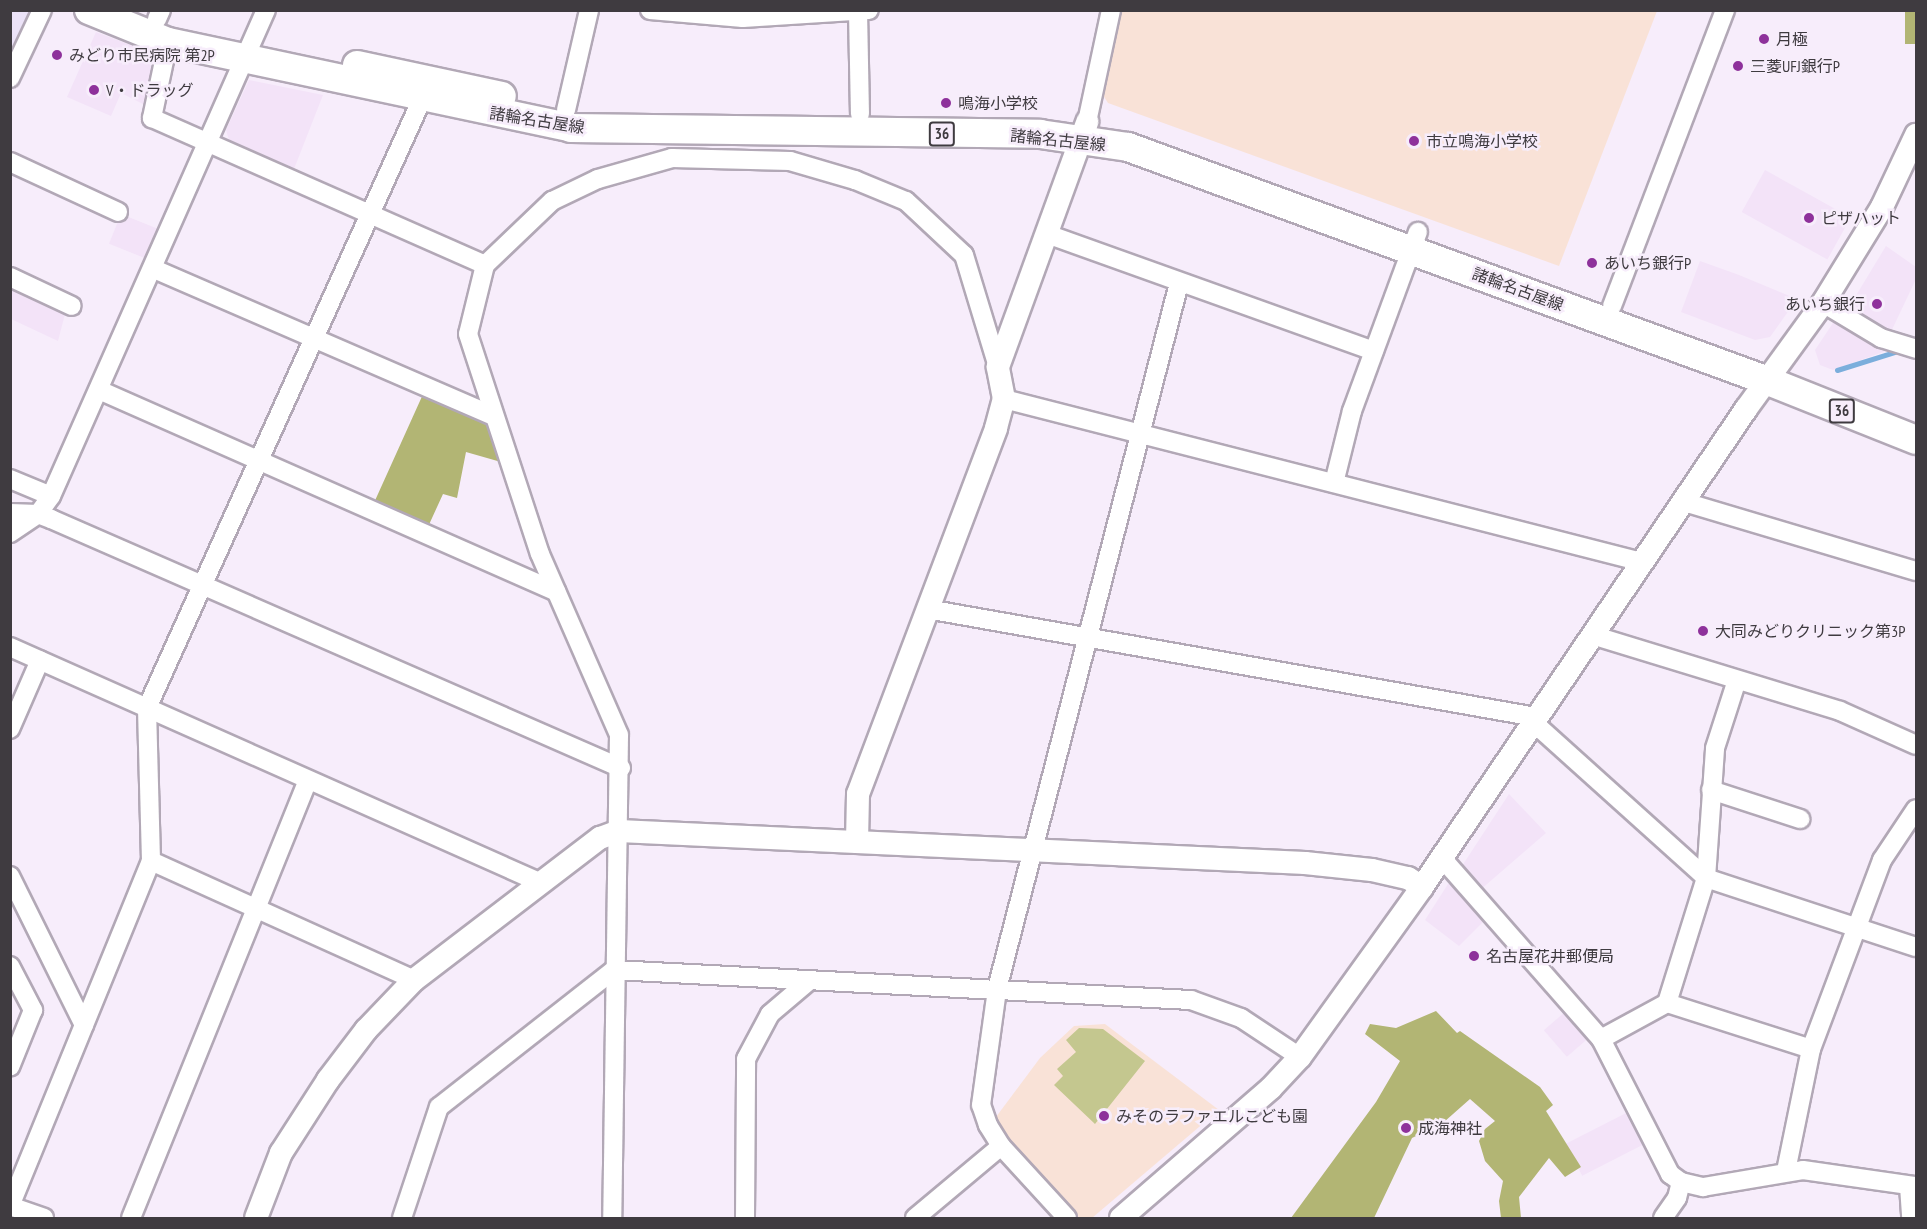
<!DOCTYPE html>
<html>
<head>
<meta charset="utf-8">
<style>
	body { margin:0 }
	#map { position:relative; width:1927px; height:1229px; overflow:hidden; background:#f7edfb; font-family:"PT Sans Narrow","Noto Sans JP",sans-serif }
	div>[style] { position:absolute }
	[style*='--x'] { left:calc(var(--x)*1px); top:calc(var(--y)*1px); width:calc(var(--w)*1px); rotate:calc(var(--a)*1deg) }
	.built>* { inset:0; background:#f3e3f8; transform-origin:0 0 }
	.education>* { inset:0; background:#f9e2d7 }
	.medical>* { inset:0; background:#ece3f8 }
	.green>* { inset:0; background:#c4c78f }
	.forest>* { inset:0; background:#b2b574; transform-origin:0 0 }
	.stream>* { height:5px; margin:-2.5px; padding:0 2.5px; transform-origin:2.5px; border-radius:2.5px; background:#7baedc }
	.roads { filter:drop-shadow(2px 0 #b2a8b6) drop-shadow(-2px 0 #b2a8b6) drop-shadow(0 2px #b2a8b6) drop-shadow(0 -2px #b2a8b6) }
	.minor>* { height:18px; margin:-9px; padding:0 9px; transform-origin:9px; border-radius:9px; background:#fff }
	.tertiary>* { height:22px; margin:-11px; padding:0 11px; transform-origin:11px; border-radius:11px; background:#fff }
	.primary>* { height:28px; margin:-14px; padding:0 14px; transform-origin:14px; border-radius:14px; background:#fff }
	.dots>* { width:16px; height:16px; translate:-50% -50%; box-sizing:border-box; border:3px solid #f7edfb; border-radius:50% }
	span { translate:-50% -50%; white-space:nowrap; text-align:center; line-height:1.15; -webkit-text-stroke:5px #f7edfb; paint-order:stroke }
	.shield-label span { padding:2px 4px; background:#f7edfb; border:2px solid; border-radius:4px; -webkit-text-stroke-width:0 }
	.shield-label { font-size:15px; color:#3f3b40; font-weight:700 }
	.poi-label { font-size:16px; color:#3f3b40 }
	.left { translate:0 -50%; text-align:left }
	.right { translate:-100% -50%; text-align:right }
	.street-label { font-size:16px; color:#3f3b40 }
	.frame { position:absolute; inset:0; border:12px solid #3f3b40; pointer-events:none }
</style>
</head>
<body>
<div id="map">
	<div class="built">
		<i style="clip-path:polygon(96px 32px,160px 56px,151px 108px,121px 93px,111px 116px,67px 97px)"></i>
		<i style="clip-path:polygon(249px 80px,323px 95px,294px 169px,229px 140px,226px 130px)"></i>
		<i style="left:1765px;top:170px;width:98px;height:48px;rotate:29deg"></i>
		<i style="left:121px;top:214px;width:45px;height:32px;rotate:22deg"></i>
		<i style="clip-path:polygon(1886px 246px,1916px 267px,1916px 279px,1889px 336px,1846px 312px)"></i>
		<i style="clip-path:polygon(1700px 261px,1739px 275px,1797px 299px,1770px 337px,1755px 340px,1681px 312px)"></i>
		<i style="clip-path:polygon(11px 282px,62px 306px,65px 314px,58px 341px,11px 319px)"></i>
		<i style="clip-path:polygon(1837px 317px,1897px 347px,1833px 370px,1820px 365px,1815px 350px)"></i>
		<i style="clip-path:polygon(1509px 794px,1546px 833px,1479px 891px,1460px 869px)"></i>
		<i style="clip-path:polygon(1448px 884px,1453px 884px,1485px 920px,1459px 946px,1425px 920px)"></i>
		<i style="left:1565px;top:1012px;width:35px;height:28px;rotate:49deg"></i>
		<i style="left:1630px;top:1111px;width:36px;height:72px;rotate:63deg"></i>
	</div>
	<div class="education">
		<i style="clip-path:polygon(1120px 11px,1657px 11px,1559px 266px,1108px 103px,1101px 92px)"></i>
		<i style="clip-path:polygon(1105px 1024px,1219px 1110px,1092px 1218px,1075px 1218px,993px 1121px,1040px 1058px,1074px 1026px)"></i>
	</div>
	<div class="medical">
		<i style="clip-path:polygon(11px 11px,32px 11px,11px 57px)"></i>
	</div>
	<div class="green">
		<i style="clip-path:polygon(1079px 1028px,1103px 1029px,1145px 1061px,1095px 1124px,1054px 1085px,1063px 1076px,1057px 1069px,1076px 1052px,1066px 1040px)"></i>
	</div>
	<div class="forest">
		<i style="left:1905px;top:11px;width:11px;height:33px"></i>
		<i style="clip-path:polygon(424px 392px,486px 420px,501px 462px,466px 452px,457px 498px,443px 494px,427px 529px,373px 505px)"></i>
		<i style="clip-path:polygon(1436px 1011px,1457px 1033px,1460px 1031px,1540px 1087px,1553px 1105px,1546px 1111px,1581px 1167px,1565px 1177px,1549px 1158px,1519px 1197px,1521px 1218px,1501px 1218px,1499px 1201px,1503px 1181px,1485px 1161px,1479px 1141px,1485px 1129px,1495px 1121px,1470px 1099px,1444px 1122px,1412px 1138px,1374px 1218px,1291px 1218px,1376px 1102px,1400px 1061px,1365px 1034px,1370px 1024px,1396px 1028px)"></i>
	</div>
	<div class="stream">
		<i style="--x:1837;--y:370;--w:64;--a:-17.3"></i>
	</div>
	<div class="roads">
		<div class="minor">
			<i style="--x:650;--y:10;--w:93;--a:4.9"></i>
			<i style="--x:743;--y:18;--w:126;--a:-3.6"></i>
			<i style="--x:858;--y:11;--w:103;--a:88.9"></i>
			<i style="--x:157;--y:19;--w:10;--a:-66"></i>
			<i style="--x:168;--y:42;--w:78;--a:101.9"></i>
			<i style="--x:152;--y:118;--w:364;--a:23.8"></i>
			<i style="--x:485;--y:265;--w:71;--a:103.8"></i>
			<i style="--x:468;--y:334;--w:231;--a:71.9"></i>
			<i style="--x:540;--y:554;--w:197;--a:66.4"></i>
			<i style="--x:619;--y:735;--w:483;--a:90.8"></i>
			<i style="--x:10;--y:78;--w:75;--a:-64.8"></i>
			<i style="--x:566;--y:110;--w:103;--a:-77"></i>
			<i style="--x:1087;--y:122;--w:115;--a:-77.9"></i>
			<i style="--x:10;--y:162;--w:119;--a:24.8"></i>
			<i style="--x:1047;--y:234;--w:347;--a:19.7"></i>
			<i style="--x:485;--y:265;--w:93;--a:-43.7"></i>
			<i style="--x:552;--y:201;--w:51;--a:-25.6"></i>
			<i style="--x:598;--y:179;--w:77;--a:-15.8"></i>
			<i style="--x:672;--y:158;--w:118;--a:1.5"></i>
			<i style="--x:790;--y:161;--w:68;--a:16.3"></i>
			<i style="--x:855;--y:180;--w:55;--a:22.4"></i>
			<i style="--x:906;--y:201;--w:79;--a:43"></i>
			<i style="--x:964;--y:255;--w:117;--a:73.1"></i>
			<i style="--x:154;--y:269;--w:370;--a:23.4"></i>
			<i style="--x:10;--y:277;--w:68;--a:25.1"></i>
			<i style="--x:1823;--y:303;--w:68;--a:31.1"></i>
			<i style="--x:1881;--y:338;--w:37;--a:17"></i>
			<i style="--x:1612;--y:306;--w:317;--a:-69.1"></i>
			<i style="--x:99;--y:390;--w:500;--a:23.8"></i>
			<i style="--x:1004;--y:399;--w:658;--a:14.33"></i>
			<i style="--x:10;--y:479;--w:44;--a:22.5"></i>
			<i style="--x:1334;--y:483;--w:74;--a:-76"></i>
			<i style="--x:1352;--y:411;--w:191;--a:-69.8"></i>
			<i style="--x:1684;--y:502;--w:242;--a:16.6"></i>
			<i style="--x:10;--y:513;--w:28;--a:2"></i>
			<i style="--x:38;--y:514;--w:14;--a:21"></i>
			<i style="--x:51;--y:519;--w:622;--a:23.6"></i>
			<i style="--x:10;--y:533;--w:34;--a:-34"></i>
			<i style="--x:38;--y:514;--w:22;--a:-54"></i>
			<i style="--x:51;--y:496;--w:531;--a:-66.14"></i>
			<i style="--x:927;--y:609;--w:619;--a:10.06"></i>
			<i style="--x:1592;--y:635;--w:259;--a:17"></i>
			<i style="--x:1840;--y:711;--w:83;--a:24.1"></i>
			<i style="--x:10;--y:647;--w:579;--a:23.95"></i>
			<i style="--x:1533;--y:722;--w:233;--a:42"></i>
			<i style="--x:1706;--y:878;--w:221;--a:18.2"></i>
			<i style="--x:10;--y:729;--w:75;--a:-66.5"></i>
			<i style="--x:1711;--y:790;--w:94;--a:18"></i>
			<i style="--x:1442;--y:858;--w:241;--a:48.7"></i>
			<i style="--x:1601;--y:1039;--w:152;--a:62.9"></i>
			<i style="--x:1670;--y:1174;--w:14;--a:36"></i>
			<i style="--x:1681;--y:1182;--w:16;--a:104"></i>
			<i style="--x:1677;--y:1198;--w:24;--a:125"></i>
			<i style="--x:151;--y:861;--w:289;--a:24.3"></i>
			<i style="--x:10;--y:876;--w:166;--a:63.6"></i>
			<i style="--x:84;--y:1025;--w:196;--a:112.2"></i>
			<i style="--x:10;--y:966;--w:50;--a:62.4"></i>
			<i style="--x:33;--y:1010;--w:61;--a:112"></i>
			<i style="--x:1667;--y:1003;--w:151;--a:17.7"></i>
			<i style="--x:84;--y:1025;--w:177;--a:-67.8"></i>
			<i style="--x:151;--y:861;--w:153;--a:-91.5"></i>
			<i style="--x:147;--y:708;--w:668;--a:-65.7"></i>
			<i style="--x:1601;--y:1039;--w:75;--a:-28.6"></i>
			<i style="--x:1667;--y:1003;--w:131;--a:-72.7"></i>
			<i style="--x:1706;--y:878;--w:130;--a:-86"></i>
			<i style="--x:1715;--y:748;--w:71;--a:-72.1"></i>
			<i style="--x:1786;--y:1171;--w:125;--a:-78.4"></i>
			<i style="--x:1811;--y:1049;--w:202;--a:-69.4"></i>
			<i style="--x:1882;--y:860;--w:61;--a:-56.3"></i>
			<i style="--x:1681;--y:1182;--w:23;--a:13"></i>
			<i style="--x:1703;--y:1187;--w:101;--a:-9.6"></i>
			<i style="--x:1803;--y:1170;--w:114;--a:8.1"></i>
			<i style="--x:1909;--y:1186;--w:32;--a:86"></i>
			<i style="--x:10;--y:1206;--w:36;--a:19"></i>
			<i style="--x:131;--y:1218;--w:472;--a:-68"></i>
			<i style="--x:402;--y:1218;--w:117;--a:-71.6"></i>
			<i style="--x:439;--y:1107;--w:222;--a:-38.1"></i>
			<i style="--x:614;--y:970;--w:578;--a:2.98"></i>
			<i style="--x:1191;--y:1000;--w:53;--a:19.8"></i>
			<i style="--x:1241;--y:1018;--w:71;--a:33.5"></i>
			<i style="--x:745;--y:1218;--w:159;--a:-89.6"></i>
			<i style="--x:746;--y:1059;--w:51;--a:-61.9"></i>
			<i style="--x:770;--y:1014;--w:52;--a:-40.4"></i>
			<i style="--x:915;--y:1218;--w:112;--a:-39.9"></i>
			<i style="--x:1067;--y:1218;--w:98;--a:-132.5"></i>
			<i style="--x:1001;--y:1146;--w:25;--a:-122"></i>
			<i style="--x:988;--y:1125;--w:21;--a:-109"></i>
			<i style="--x:981;--y:1105;--w:117;--a:-82.1"></i>
			<i style="--x:997;--y:989;--w:729;--a:-75.54"></i>
		</div>
		<div class="tertiary">
			<i style="--x:857;--y:842;--w:48;--a:-88.8"></i>
			<i style="--x:858;--y:794;--w:391;--a:-69.3"></i>
			<i style="--x:996;--y:428;--w:30;--a:-75"></i>
			<i style="--x:1004;--y:399;--w:33;--a:-101"></i>
			<i style="--x:998;--y:367;--w:261;--a:-70"></i>
			<i style="--x:256;--y:1218;--w:70;--a:-69"></i>
			<i style="--x:281;--y:1153;--w:87;--a:-57.2"></i>
			<i style="--x:328;--y:1080;--w:63;--a:-52.8"></i>
			<i style="--x:366;--y:1030;--w:69;--a:-46.2"></i>
			<i style="--x:414;--y:980;--w:234;--a:-37.4"></i>
			<i style="--x:600;--y:838;--w:20;--a:-20"></i>
			<i style="--x:619;--y:831;--w:687;--a:2.67"></i>
			<i style="--x:1305;--y:863;--w:67;--a:6"></i>
			<i style="--x:1372;--y:870;--w:37;--a:13"></i>
			<i style="--x:1408;--y:878;--w:17;--a:33"></i>
			<i style="--x:1422;--y:887;--w:577;--a:-55.87"></i>
			<i style="--x:1746;--y:409;--w:131;--a:-54"></i>
			<i style="--x:1823;--y:303;--w:113;--a:-58.4"></i>
			<i style="--x:1882;--y:207;--w:80;--a:-64.7"></i>
			<i style="--x:1121;--y:1218;--w:198;--a:-40.9"></i>
			<i style="--x:1271;--y:1088;--w:42;--a:-46.9"></i>
			<i style="--x:1300;--y:1057;--w:209;--a:-54.3"></i>
		</div>
		<div class="primary">
			<i style="--x:89;--y:10;--w:85;--a:22.1"></i>
			<i style="--x:168;--y:42;--w:412;--a:12"></i>
			<i style="--x:571;--y:128;--w:469;--a:0.7"></i>
			<i style="--x:1040;--y:134;--w:89;--a:8.4"></i>
			<i style="--x:1128;--y:147;--w:681;--a:20.08"></i>
			<i style="--x:1768;--y:381;--w:159;--a:21.7"></i>
			<i style="--x:357;--y:65;--w:148;--a:12.1"></i>
		</div>
	</div>
	<div class="dots">
		<i style="left:1764px;top:39px;background:#8e319b"></i>
		<i style="left:57px;top:55px;background:#8e319b"></i>
		<i style="left:1738px;top:66px;background:#8e319b"></i>
		<i style="left:94px;top:90px;background:#8e319b"></i>
		<i style="left:946px;top:103px;background:#8e319b"></i>
		<i style="left:1414px;top:141px;background:#8e319b"></i>
		<i style="left:1809px;top:218px;background:#8e319b"></i>
		<i style="left:1592px;top:263px;background:#8e319b"></i>
		<i style="left:1877px;top:304px;background:#8e319b"></i>
		<i style="left:1703px;top:631px;background:#8e319b"></i>
		<i style="left:1474px;top:956px;background:#8e319b"></i>
		<i style="left:1104px;top:1116px;background:#8e319b"></i>
		<i style="left:1406px;top:1128px;background:#8e319b"></i>
	</div>
	<div class="shield-label">
		<span style="left:942px;top:134px">36</span>
		<span style="left:1842px;top:411px">36</span>
	</div>
	<div class="poi-label">
		<span class="left" style="left:1776px;top:39px">月極</span>
		<span class="left" style="left:69px;top:55px">みどり市民病院 第2P</span>
		<span class="left" style="left:1750px;top:66px">三菱UFJ銀行P</span>
		<span class="left" style="left:106px;top:90px">V・ドラッグ</span>
		<span class="left" style="left:958px;top:103px">鳴海小学校</span>
		<span class="left" style="left:1426px;top:141px">市立鳴海小学校</span>
		<span class="left" style="left:1821px;top:218px">ピザハット</span>
		<span class="left" style="left:1604px;top:263px">あいち銀行P</span>
		<span class="right" style="left:1865px;top:304px">あいち銀行</span>
		<span class="left" style="left:1715px;top:631px">大同みどりクリニック第3P</span>
		<span class="left" style="left:1486px;top:956px">名古屋花井郵便局</span>
		<span class="left" style="left:1116px;top:1116px">みそのラファエルこども園</span>
		<span class="left" style="left:1418px;top:1128px">成海神社</span>
	</div>
	<div class="street-label">
		<span style="left:537px;top:120px;rotate:9deg">諸輪名古屋線</span>
		<span style="left:1058px;top:140px;rotate:6deg">諸輪名古屋線</span>
		<span style="left:1518px;top:289px;rotate:20deg">諸輪名古屋線</span>
	</div>
	<div class="frame"></div>
</div>
</body>
</html>
